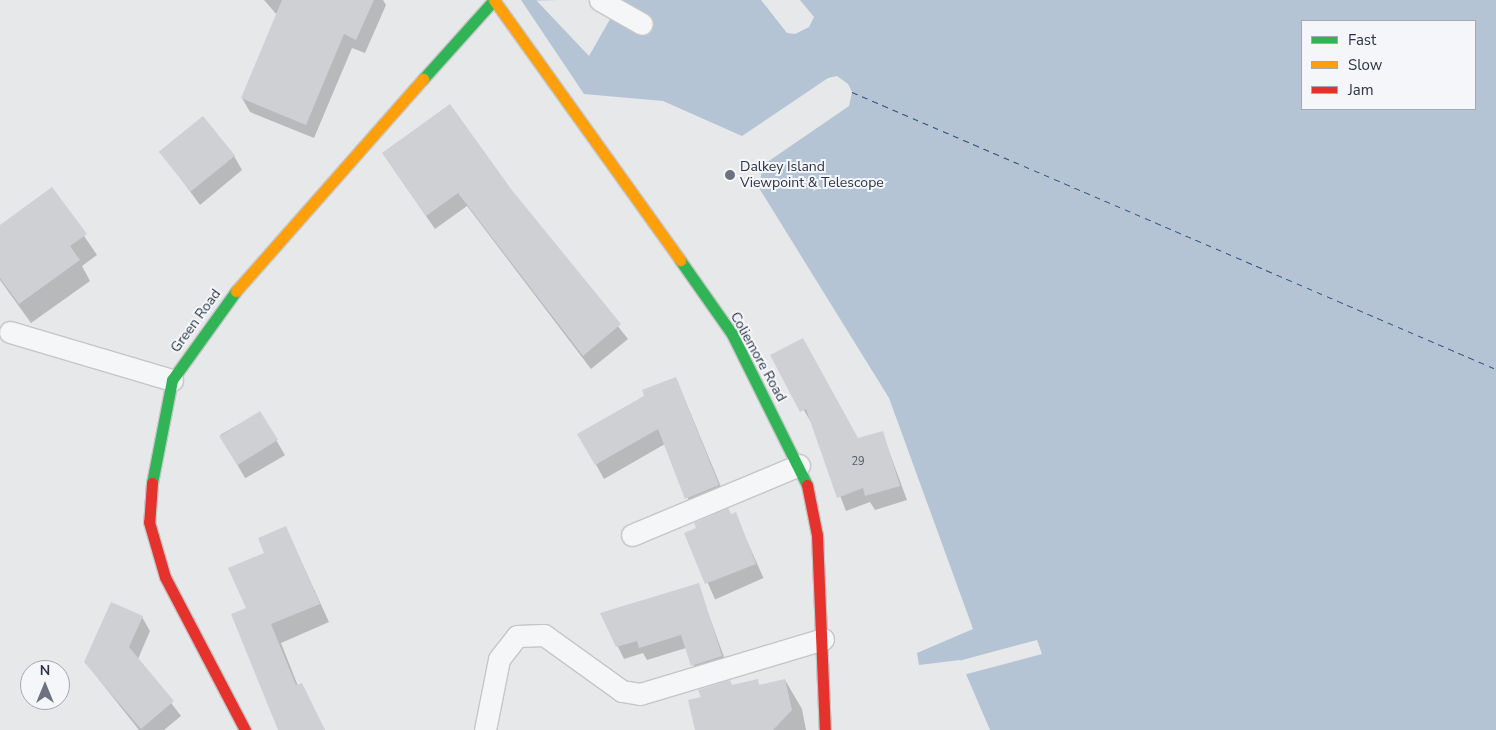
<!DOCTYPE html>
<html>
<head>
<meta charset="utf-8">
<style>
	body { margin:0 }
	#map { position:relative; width:1496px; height:730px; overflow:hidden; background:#e6e8ea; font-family:"Nunito Sans",sans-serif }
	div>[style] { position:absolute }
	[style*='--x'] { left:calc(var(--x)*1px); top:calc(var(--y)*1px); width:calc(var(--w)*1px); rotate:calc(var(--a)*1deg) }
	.water>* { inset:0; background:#b4c4d5 }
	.pier>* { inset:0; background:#e6e8ea }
	.shadow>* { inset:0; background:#0003; transform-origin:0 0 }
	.ferry>* { height:1px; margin-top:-0.5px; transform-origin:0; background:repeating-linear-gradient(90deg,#34527a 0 6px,transparent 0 11px) }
	.building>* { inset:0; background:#ced0d3; transform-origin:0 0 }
	.roads { filter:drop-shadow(1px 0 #c4c6c8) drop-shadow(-1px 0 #c4c6c8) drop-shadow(0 1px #c4c6c8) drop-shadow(0 -1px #c4c6c8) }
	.lane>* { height:21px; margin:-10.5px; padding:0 10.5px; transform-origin:10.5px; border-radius:10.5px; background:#f5f6f7 }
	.fast>* { height:11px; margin:-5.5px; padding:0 5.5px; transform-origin:5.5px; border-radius:5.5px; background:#30b455 }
	.slow>* { height:11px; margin:-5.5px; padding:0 5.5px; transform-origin:5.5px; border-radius:5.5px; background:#ff9f0a }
	.jam>* { height:11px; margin:-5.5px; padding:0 5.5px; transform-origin:5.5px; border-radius:5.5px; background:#e5322d }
	.dots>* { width:14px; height:14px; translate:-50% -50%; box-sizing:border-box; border:2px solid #f4f6f9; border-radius:50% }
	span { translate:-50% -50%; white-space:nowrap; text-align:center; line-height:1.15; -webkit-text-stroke:4px #f4f6f9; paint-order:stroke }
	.number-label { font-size:11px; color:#545c69 }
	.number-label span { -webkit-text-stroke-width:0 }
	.poi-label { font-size:14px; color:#2b3445 }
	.left { translate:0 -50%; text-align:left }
	.street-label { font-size:14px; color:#2b3445 }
	.legend { position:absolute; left:1301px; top:20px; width:175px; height:90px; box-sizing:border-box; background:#f4f6f9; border:1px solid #a4a8b1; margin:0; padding:6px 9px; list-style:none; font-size:15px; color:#2b3445 }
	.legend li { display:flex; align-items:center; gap:10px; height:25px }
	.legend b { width:25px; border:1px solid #a4a8b1 }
	.north { position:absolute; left:20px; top:660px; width:50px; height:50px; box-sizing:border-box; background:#f4f6f9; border:1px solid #a4a8b1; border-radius:50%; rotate:0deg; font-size:14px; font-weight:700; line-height:20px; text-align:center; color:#2b3445 }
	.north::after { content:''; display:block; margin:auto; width:18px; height:22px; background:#6c737f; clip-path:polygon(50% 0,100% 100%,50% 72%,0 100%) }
</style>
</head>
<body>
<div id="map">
	<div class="water">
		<i style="clip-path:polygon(evenodd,521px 0,536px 0,589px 56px,621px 0,761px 0,787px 33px,795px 34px,809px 27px,814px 17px,800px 0,1496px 0,1496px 730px,990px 730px,960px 660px,919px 665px,917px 653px,973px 629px,889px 398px,759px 188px,763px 165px,849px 106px,852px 92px,848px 84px,837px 76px,828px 78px,742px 136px,663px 101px,584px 94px,521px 0,1302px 21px,1475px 21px,1475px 109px,1302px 109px,1302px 21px)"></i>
	</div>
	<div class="pier">
		<i style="clip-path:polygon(1037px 640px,1042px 654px,963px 675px,958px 663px,951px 663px)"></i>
	</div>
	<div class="shadow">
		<i style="clip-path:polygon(264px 0,383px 0,386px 5px,365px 53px,352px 48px,314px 138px,250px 112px,242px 98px,277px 15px)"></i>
		<i style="clip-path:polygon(161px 152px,234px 156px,242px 170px,200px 205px)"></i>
		<i style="clip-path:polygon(392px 167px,510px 190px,628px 339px,591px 369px,467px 206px,435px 229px)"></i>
		<i style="clip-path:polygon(52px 189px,97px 255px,82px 266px,90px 281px,31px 323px,0 280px,0 226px)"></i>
		<i style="clip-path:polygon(772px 355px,858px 439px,882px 432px,907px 500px,875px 510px,870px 502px,846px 511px,812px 424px)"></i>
		<i style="clip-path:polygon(676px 378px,726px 499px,694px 513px,665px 444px,604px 479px,579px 434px)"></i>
		<i style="left:260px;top:412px;width:50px;height:46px;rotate:60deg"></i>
		<i style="left:735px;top:514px;width:70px;height:53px;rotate:66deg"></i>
		<i style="clip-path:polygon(286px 528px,329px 622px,281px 643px,298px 686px,325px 730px,281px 730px,247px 609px,265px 554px)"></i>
		<i style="clip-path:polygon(698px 585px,728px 668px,699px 677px,686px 648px,647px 660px,643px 653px,624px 659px,602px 614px)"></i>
		<i style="clip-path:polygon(142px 617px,150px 631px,138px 659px,181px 716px,164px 730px,139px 730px,85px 662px)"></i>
		<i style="clip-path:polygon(785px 680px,802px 709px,806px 730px,696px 730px,702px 698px,757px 681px,760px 686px)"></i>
	</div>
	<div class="ferry">
		<i style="--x:852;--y:92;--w:701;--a:23.27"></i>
	</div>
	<div class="building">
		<i style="clip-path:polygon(282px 0,374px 0,356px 40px,344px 34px,306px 125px,241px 98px)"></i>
		<i style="clip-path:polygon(450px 104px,511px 189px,621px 324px,583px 356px,458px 193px,426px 216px,382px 153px)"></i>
		<i style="left:203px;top:116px;width:51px;height:57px;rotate:51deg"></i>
		<i style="clip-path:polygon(52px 187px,87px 234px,70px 246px,80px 260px,19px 304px,0 278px,0 225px)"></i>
		<i style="clip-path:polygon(803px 338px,858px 438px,883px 431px,900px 486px,865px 496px,863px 488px,837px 498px,806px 409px,800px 412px,770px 355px)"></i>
		<i style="clip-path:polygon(676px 377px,719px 485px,685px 499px,658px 429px,595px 465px,577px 434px,644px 396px,642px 390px)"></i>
		<i style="left:260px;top:411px;width:34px;height:48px;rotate:58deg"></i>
		<i style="clip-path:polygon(728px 508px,731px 514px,736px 512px,756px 564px,705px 584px,684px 533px,696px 528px,694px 523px)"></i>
		<i style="clip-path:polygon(286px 526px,320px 604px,271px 624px,296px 685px,302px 683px,325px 730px,278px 730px,231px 614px,246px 608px,228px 568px,264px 553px,258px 538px)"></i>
		<i style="clip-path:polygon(699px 583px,722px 656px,691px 666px,681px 635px,639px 648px,637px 641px,616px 647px,600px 613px)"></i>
		<i style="clip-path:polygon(111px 602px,143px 616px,129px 647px,174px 701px,141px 729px,84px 662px)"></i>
		<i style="clip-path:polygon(758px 679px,759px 685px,785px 679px,792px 710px,773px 730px,695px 730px,688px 700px,701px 697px,698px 690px,730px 680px,732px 685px)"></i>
	</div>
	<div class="roads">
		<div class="lane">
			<i style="--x:600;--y:0;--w:48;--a:29.7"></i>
			<i style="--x:10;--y:332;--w:169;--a:16.5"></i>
			<i style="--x:632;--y:535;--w:181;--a:-22.7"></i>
			<i style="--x:485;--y:730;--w:72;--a:-78.8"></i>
			<i style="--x:499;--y:659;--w:29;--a:-52"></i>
			<i style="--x:517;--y:636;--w:27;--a:-2"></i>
			<i style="--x:544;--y:635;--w:96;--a:35.7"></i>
			<i style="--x:622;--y:691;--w:18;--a:9"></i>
			<i style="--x:640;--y:694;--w:191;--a:-16.7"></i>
		</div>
		<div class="fast">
			<i style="--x:423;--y:79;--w:106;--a:-48.1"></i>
			<i style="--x:680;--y:260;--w:90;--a:54.9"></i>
			<i style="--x:732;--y:334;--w:169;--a:63.6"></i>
			<i style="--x:152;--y:483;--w:105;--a:-79"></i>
			<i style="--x:172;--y:380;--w:110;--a:-54.3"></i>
		</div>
		<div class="slow">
			<i style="--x:494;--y:0;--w:320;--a:54.4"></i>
			<i style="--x:236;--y:291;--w:283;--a:-48.6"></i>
		</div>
		<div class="jam">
			<i style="--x:152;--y:483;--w:39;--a:94"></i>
			<i style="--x:149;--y:522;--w:57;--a:73.8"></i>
			<i style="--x:165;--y:577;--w:173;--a:62.4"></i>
			<i style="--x:807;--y:485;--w:51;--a:78.7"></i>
			<i style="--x:817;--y:535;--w:195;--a:87.7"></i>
		</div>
	</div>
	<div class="dots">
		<i style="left:730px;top:175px;background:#6c737f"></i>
	</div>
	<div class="number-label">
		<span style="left:858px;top:462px">29</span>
	</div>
	<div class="poi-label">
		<span class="left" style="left:740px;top:175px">Dalkey Island<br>Viewpoint &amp; Telescope</span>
	</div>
	<div class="street-label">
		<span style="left:196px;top:321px;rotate:-54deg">Green Road</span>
		<span style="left:758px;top:357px;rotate:61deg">Coliemore Road</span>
	</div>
	<ul class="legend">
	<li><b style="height:6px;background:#30b455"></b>Fast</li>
	<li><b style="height:6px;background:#ff9f0a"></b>Slow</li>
	<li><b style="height:6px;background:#e5322d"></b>Jam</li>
	</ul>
	<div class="north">N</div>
</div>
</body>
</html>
